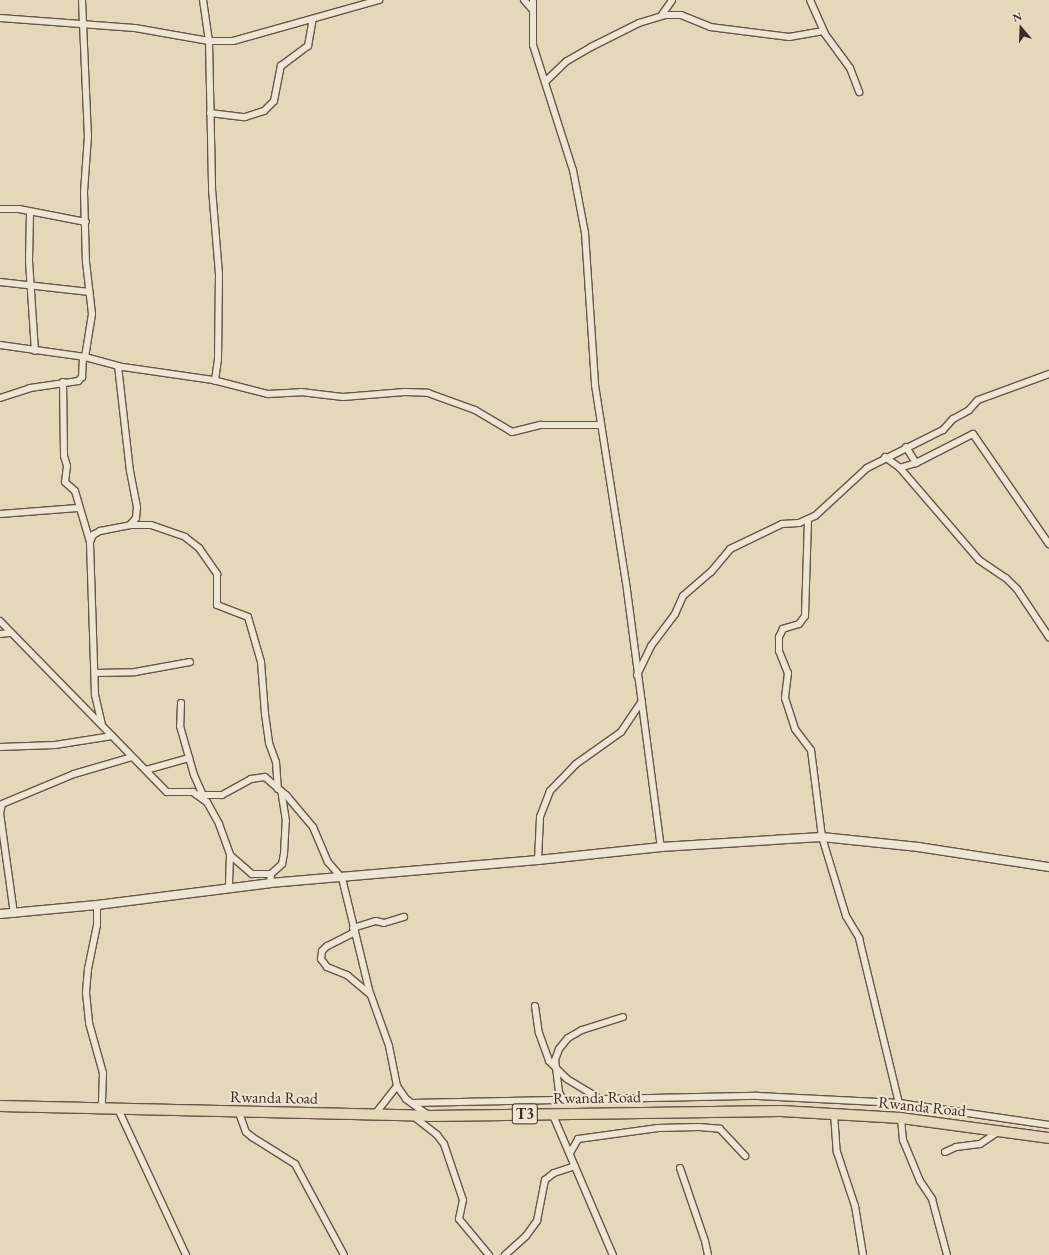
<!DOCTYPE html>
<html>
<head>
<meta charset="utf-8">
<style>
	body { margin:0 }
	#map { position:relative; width:1049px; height:1255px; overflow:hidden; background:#e5d7ba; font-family:"EB Garamond",serif }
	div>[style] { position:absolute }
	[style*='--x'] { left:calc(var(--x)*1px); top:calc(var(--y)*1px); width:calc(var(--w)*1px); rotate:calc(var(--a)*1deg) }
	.roads { filter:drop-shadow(1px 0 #6b5446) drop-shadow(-1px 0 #6b5446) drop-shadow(0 1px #6b5446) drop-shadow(0 -1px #6b5446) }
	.minor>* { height:6px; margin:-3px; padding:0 3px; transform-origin:3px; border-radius:3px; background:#eee5d2 }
	.tertiary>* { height:8px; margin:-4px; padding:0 4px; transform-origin:4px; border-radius:4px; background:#eee5d2 }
	.trunk>* { height:10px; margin:-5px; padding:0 5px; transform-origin:5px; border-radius:5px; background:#e5d7ba }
	span { translate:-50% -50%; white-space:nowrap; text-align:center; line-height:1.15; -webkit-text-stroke:4px #eee5d2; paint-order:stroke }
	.shield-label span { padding:1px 3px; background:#eee5d2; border:1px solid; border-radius:3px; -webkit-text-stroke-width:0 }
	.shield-label { font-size:15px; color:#42291f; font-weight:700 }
	.street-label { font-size:16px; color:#42291f }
	.north { position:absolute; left:1001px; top:8px; width:40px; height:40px; -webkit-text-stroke:3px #eee5d2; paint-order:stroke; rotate:341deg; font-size:11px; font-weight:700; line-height:16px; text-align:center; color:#42291f }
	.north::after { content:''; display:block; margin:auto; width:14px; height:18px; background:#42291f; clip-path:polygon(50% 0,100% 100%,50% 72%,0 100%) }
</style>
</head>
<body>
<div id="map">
	<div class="roads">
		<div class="minor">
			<i style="--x:82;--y:0;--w:136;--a:87.5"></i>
			<i style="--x:88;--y:136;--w:56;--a:94.1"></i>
			<i style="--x:84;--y:192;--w:70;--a:88.4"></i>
			<i style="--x:86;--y:262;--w:52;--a:83.4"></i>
			<i style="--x:92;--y:314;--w:44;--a:99.2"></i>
			<i style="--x:203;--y:0;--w:41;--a:81.7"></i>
			<i style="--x:209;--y:41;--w:148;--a:88.8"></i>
			<i style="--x:212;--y:189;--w:86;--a:85.3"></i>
			<i style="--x:219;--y:275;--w:84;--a:90.7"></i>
			<i style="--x:218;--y:359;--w:22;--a:98"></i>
			<i style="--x:524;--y:0;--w:13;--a:48"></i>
			<i style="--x:533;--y:0;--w:45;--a:90"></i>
			<i style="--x:533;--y:45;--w:131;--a:72.3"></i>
			<i style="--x:573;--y:170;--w:64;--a:79.2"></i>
			<i style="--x:585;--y:233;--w:152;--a:86.2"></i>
			<i style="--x:595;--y:385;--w:207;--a:81.1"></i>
			<i style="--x:627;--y:590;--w:259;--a:82.5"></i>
			<i style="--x:810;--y:0;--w:37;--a:66"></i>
			<i style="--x:825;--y:34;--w:42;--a:53.7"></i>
			<i style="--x:850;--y:68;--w:26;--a:69"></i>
			<i style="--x:661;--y:16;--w:19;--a:-55"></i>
			<i style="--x:0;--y:18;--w:135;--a:4.2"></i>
			<i style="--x:135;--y:28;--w:75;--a:10"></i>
			<i style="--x:209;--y:41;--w:24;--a:0"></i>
			<i style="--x:233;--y:41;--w:152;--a:-15.7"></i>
			<i style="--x:545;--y:82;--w:30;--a:-44"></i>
			<i style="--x:567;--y:61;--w:28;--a:-30"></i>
			<i style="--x:591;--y:47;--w:54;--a:-26.6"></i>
			<i style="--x:639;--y:23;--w:27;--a:-17"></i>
			<i style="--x:665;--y:15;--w:16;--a:0"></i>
			<i style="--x:681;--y:15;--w:31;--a:22"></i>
			<i style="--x:710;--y:27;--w:80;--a:7.2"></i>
			<i style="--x:789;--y:37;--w:35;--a:-10"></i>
			<i style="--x:210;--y:113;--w:35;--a:7"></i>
			<i style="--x:245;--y:117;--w:20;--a:-18"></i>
			<i style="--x:264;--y:111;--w:14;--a:-45"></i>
			<i style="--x:274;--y:101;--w:36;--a:-79"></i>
			<i style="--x:281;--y:66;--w:34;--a:-37"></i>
			<i style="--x:308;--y:46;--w:27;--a:-80"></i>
			<i style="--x:0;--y:209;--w:19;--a:0"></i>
			<i style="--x:19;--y:209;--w:68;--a:11"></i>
			<i style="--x:30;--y:213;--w:48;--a:91.2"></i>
			<i style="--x:29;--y:261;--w:90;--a:86.2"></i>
			<i style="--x:0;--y:282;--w:90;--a:6.4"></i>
			<i style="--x:0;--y:345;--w:86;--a:8"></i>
			<i style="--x:85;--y:357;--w:39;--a:15"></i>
			<i style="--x:123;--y:367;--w:91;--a:8.2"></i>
			<i style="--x:213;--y:380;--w:57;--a:14.3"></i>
			<i style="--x:268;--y:394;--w:33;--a:-3"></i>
			<i style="--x:301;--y:392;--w:42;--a:6.8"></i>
			<i style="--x:343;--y:397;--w:62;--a:-4.6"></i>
			<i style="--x:405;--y:392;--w:23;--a:2"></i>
			<i style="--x:428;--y:393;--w:50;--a:19.9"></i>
			<i style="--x:475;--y:410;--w:43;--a:30.7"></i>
			<i style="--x:512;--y:432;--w:30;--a:-14"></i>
			<i style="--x:541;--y:425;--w:59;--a:0"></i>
			<i style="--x:118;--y:366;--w:106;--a:83.5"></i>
			<i style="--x:130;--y:471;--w:37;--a:79"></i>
			<i style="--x:137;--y:507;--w:11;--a:95"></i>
			<i style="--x:136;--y:518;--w:9;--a:131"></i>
			<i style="--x:63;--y:382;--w:74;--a:89.2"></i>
			<i style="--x:64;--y:456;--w:10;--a:73"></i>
			<i style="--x:67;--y:466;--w:16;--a:97"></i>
			<i style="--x:65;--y:482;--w:13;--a:42"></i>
			<i style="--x:75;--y:491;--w:53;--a:73.6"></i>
			<i style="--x:0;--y:398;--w:32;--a:-18"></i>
			<i style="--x:30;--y:388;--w:49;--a:-8.3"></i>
			<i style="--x:78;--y:381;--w:6;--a:-45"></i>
			<i style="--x:82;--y:377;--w:20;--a:-87"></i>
			<i style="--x:906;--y:447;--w:19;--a:58"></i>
			<i style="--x:916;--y:463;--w:17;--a:163"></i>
			<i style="--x:900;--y:468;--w:121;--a:49.3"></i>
			<i style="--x:979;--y:560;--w:32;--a:34"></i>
			<i style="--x:1006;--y:578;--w:16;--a:45"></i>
			<i style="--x:1017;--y:589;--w:58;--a:56.3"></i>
			<i style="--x:885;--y:457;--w:19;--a:36"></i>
			<i style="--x:916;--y:463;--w:64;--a:-27"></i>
			<i style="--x:973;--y:434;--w:134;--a:55.4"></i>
			<i style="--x:0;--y:514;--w:78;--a:-4.4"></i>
			<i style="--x:808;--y:520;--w:96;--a:91.8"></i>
			<i style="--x:805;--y:616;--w:10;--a:127"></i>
			<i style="--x:799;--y:624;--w:17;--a:163"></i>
			<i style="--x:783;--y:629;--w:9;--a:117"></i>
			<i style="--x:779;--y:637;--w:14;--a:90"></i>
			<i style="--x:779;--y:651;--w:24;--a:68"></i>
			<i style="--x:788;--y:673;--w:25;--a:97"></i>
			<i style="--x:785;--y:698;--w:33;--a:72"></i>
			<i style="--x:795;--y:729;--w:26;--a:53"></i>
			<i style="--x:811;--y:750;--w:88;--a:82.8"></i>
			<i style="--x:822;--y:837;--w:83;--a:73.1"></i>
			<i style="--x:846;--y:916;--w:26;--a:59"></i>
			<i style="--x:859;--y:938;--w:170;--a:76.4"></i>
			<i style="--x:0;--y:621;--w:239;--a:45.7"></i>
			<i style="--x:167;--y:792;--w:26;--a:0"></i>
			<i style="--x:193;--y:792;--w:17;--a:36"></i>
			<i style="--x:207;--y:802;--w:25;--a:61"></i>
			<i style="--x:219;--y:824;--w:33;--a:70"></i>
			<i style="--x:230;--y:855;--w:32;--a:92"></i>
			<i style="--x:0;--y:634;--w:9;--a:-6"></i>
			<i style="--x:96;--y:673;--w:39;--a:-1"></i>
			<i style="--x:135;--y:672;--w:56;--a:-10.3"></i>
			<i style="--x:637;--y:675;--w:32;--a:-64"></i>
			<i style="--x:651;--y:646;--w:40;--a:-53"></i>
			<i style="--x:675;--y:614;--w:20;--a:-66"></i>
			<i style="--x:683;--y:596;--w:37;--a:-41"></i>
			<i style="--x:711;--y:572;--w:30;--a:-50"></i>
			<i style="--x:730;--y:549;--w:58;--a:-25.7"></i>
			<i style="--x:782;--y:524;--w:17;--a:-3"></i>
			<i style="--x:799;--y:523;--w:17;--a:-24"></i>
			<i style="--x:815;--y:516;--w:71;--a:-42.7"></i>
			<i style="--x:867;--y:468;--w:85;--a:-26.6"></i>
			<i style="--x:943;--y:430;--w:15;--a:-48"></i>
			<i style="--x:953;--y:419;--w:18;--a:-29"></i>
			<i style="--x:969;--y:410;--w:13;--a:-48"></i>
			<i style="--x:978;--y:400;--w:76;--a:-20.1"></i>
			<i style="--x:181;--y:703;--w:23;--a:92"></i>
			<i style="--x:180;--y:726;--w:51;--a:74.1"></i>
			<i style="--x:194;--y:775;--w:22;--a:66"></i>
			<i style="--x:102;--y:725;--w:32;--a:-103"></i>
			<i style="--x:95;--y:694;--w:152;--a:-91.9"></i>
			<i style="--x:90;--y:542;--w:8;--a:-67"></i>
			<i style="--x:93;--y:535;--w:8;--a:-30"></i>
			<i style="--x:100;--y:531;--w:31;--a:-11"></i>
			<i style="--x:130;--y:525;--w:21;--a:0"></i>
			<i style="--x:151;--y:525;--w:36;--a:19"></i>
			<i style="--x:185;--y:537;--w:18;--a:38"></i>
			<i style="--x:199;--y:548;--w:32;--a:55"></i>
			<i style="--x:217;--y:574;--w:31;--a:90"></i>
			<i style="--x:217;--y:605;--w:33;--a:21"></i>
			<i style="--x:248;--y:617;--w:47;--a:73.9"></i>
			<i style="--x:261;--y:662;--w:52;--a:85.6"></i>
			<i style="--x:265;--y:714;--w:29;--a:82"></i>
			<i style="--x:269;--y:743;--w:20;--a:70"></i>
			<i style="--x:276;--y:762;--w:27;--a:86"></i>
			<i style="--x:0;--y:747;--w:55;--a:-2.1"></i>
			<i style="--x:55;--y:745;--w:58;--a:-9"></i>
			<i style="--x:146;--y:770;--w:45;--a:-15.6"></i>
			<i style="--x:197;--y:795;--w:25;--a:0"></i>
			<i style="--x:222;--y:795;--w:33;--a:-29"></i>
			<i style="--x:251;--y:779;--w:14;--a:-8"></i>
			<i style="--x:265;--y:777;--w:28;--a:41"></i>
			<i style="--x:286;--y:795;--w:42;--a:49.8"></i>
			<i style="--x:313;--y:827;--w:38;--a:67"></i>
			<i style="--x:328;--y:862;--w:21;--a:49"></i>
			<i style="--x:342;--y:878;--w:115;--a:76.4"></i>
			<i style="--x:369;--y:990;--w:59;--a:70.3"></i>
			<i style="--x:389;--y:1046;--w:41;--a:78.7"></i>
			<i style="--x:397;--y:1086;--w:37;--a:128"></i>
			<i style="--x:230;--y:855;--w:29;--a:41"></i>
			<i style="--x:252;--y:874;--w:19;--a:0"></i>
			<i style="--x:538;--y:860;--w:43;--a:-87.3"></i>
			<i style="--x:540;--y:817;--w:28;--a:-69"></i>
			<i style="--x:550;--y:791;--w:37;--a:-46"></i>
			<i style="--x:576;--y:764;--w:55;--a:-35.4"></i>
			<i style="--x:621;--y:732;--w:37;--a:-56"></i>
			<i style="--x:270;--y:883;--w:9;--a:-84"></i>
			<i style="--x:271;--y:874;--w:15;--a:-42"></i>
			<i style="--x:282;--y:864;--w:10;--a:-79"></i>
			<i style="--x:284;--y:854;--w:33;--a:-87"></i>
			<i style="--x:286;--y:821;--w:30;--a:-99"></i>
			<i style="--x:97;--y:905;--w:20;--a:90"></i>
			<i style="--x:97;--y:925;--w:45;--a:101.6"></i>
			<i style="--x:88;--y:969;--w:24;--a:95"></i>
			<i style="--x:86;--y:993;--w:30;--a:84"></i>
			<i style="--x:89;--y:1023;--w:52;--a:74.4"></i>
			<i style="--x:103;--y:1073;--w:36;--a:92"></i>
			<i style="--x:14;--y:914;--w:102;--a:-97.9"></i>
			<i style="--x:0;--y:813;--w:9;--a:-77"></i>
			<i style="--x:2;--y:804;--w:78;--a:-22.6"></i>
			<i style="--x:74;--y:774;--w:60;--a:-16.3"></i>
			<i style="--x:353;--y:928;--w:24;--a:-17"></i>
			<i style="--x:376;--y:921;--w:8;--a:14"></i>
			<i style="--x:384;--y:923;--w:21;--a:-17"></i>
			<i style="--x:355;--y:932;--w:31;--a:153"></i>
			<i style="--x:327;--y:946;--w:7;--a:135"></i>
			<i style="--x:322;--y:951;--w:8;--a:97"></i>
			<i style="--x:321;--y:959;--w:10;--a:53"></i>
			<i style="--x:327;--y:967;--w:22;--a:22"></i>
			<i style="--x:347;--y:975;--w:30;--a:40"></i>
			<i style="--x:535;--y:1006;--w:27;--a:82"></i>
			<i style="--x:539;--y:1033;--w:30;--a:70"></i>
			<i style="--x:549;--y:1061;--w:25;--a:45"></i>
			<i style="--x:567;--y:1079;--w:39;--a:31"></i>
			<i style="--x:397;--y:1086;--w:16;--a:55"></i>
			<i style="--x:406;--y:1099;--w:27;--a:36"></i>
			<i style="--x:563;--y:1100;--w:9;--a:-117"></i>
			<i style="--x:559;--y:1092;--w:32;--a:-97"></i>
			<i style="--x:555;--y:1060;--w:12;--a:-70"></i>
			<i style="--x:559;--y:1049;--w:14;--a:-51"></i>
			<i style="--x:568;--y:1038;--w:16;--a:-30"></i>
			<i style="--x:582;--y:1030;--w:43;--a:-17.6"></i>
			<i style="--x:412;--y:1103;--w:346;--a:-1.2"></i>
			<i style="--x:758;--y:1096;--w:141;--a:2.8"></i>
			<i style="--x:899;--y:1103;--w:152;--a:8.3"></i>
			<i style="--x:118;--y:1109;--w:161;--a:65"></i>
			<i style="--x:239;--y:1113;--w:20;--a:70"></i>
			<i style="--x:246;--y:1132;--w:8;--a:40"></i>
			<i style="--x:252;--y:1137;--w:51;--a:32.1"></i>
			<i style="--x:295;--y:1164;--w:103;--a:61.7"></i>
			<i style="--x:552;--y:1113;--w:155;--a:66.8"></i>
			<i style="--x:834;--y:1113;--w:39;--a:86"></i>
			<i style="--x:837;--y:1152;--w:57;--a:71.6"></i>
			<i style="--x:855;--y:1206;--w:50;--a:80.7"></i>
			<i style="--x:413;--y:1116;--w:31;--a:38"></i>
			<i style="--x:437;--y:1135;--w:11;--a:52"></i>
			<i style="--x:444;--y:1144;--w:59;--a:71.3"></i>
			<i style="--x:463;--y:1200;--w:19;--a:102"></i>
			<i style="--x:459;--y:1219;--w:47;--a:50.2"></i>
			<i style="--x:901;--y:1118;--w:22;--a:85"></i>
			<i style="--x:903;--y:1140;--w:44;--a:67.5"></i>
			<i style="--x:920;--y:1181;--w:22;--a:56"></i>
			<i style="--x:932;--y:1199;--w:58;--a:75"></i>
			<i style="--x:945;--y:1152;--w:12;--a:-24"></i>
			<i style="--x:956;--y:1147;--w:24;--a:-7"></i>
			<i style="--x:980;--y:1144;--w:22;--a:-34"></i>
			<i style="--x:570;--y:1153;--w:16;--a:-60"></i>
			<i style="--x:578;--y:1139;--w:81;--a:-7.8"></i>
			<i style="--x:658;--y:1128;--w:41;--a:-1.4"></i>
			<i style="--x:699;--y:1127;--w:21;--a:5"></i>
			<i style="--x:720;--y:1129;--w:37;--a:47"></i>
			<i style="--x:680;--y:1168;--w:77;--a:71.1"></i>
			<i style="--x:705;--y:1241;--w:14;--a:78"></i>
			<i style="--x:505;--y:1255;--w:28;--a:-42"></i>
			<i style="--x:526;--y:1236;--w:19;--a:-54"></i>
			<i style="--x:537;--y:1221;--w:42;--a:-79"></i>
			<i style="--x:545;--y:1180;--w:11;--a:-38"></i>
			<i style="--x:554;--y:1173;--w:22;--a:-18"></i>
		</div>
		<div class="tertiary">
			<i style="--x:0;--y:914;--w:97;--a:-5.3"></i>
			<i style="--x:97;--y:905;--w:174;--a:-7.2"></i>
			<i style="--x:270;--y:883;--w:269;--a:-4.9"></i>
			<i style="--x:538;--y:860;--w:124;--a:-6"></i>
			<i style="--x:661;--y:847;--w:161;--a:-3.6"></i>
			<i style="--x:822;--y:837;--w:97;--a:5.9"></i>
			<i style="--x:918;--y:847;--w:133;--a:8.7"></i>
		</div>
		<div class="trunk">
			<i style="--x:0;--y:1106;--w:429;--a:1.3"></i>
			<i style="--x:429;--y:1116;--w:352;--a:-0.8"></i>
			<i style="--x:781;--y:1111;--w:120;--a:3.3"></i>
			<i style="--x:901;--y:1118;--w:149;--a:7.7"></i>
		</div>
	</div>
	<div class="shield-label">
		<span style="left:525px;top:1114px">T3</span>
	</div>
	<div class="street-label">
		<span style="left:274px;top:1098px;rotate:1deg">Rwanda Road</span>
		<span style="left:597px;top:1098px;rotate:-1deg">Rwanda Road</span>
		<span style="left:922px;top:1107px;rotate:6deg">Rwanda Road</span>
	</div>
	<div class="north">N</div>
</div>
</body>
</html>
